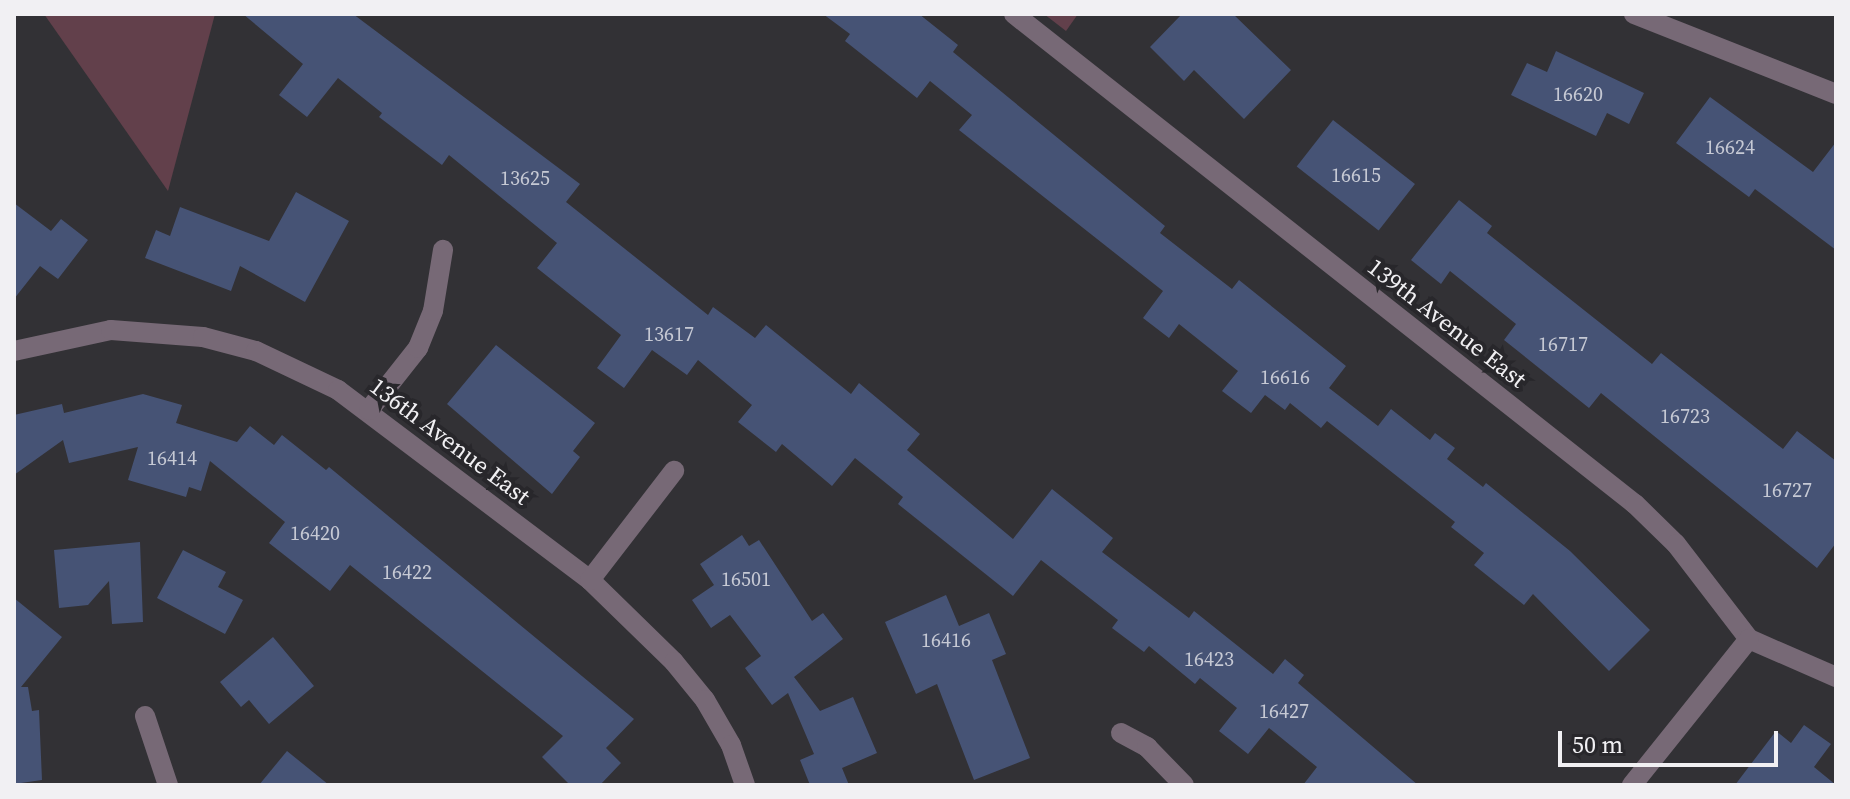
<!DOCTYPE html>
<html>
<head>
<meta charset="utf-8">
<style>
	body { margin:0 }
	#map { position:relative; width:1850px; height:799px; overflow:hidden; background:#323135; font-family:"Source Serif 4",serif }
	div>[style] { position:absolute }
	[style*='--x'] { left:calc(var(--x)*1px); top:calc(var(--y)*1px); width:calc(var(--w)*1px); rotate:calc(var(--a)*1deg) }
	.green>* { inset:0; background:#62404b }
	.building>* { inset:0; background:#465375; transform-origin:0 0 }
	.minor>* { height:20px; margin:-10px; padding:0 10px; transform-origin:10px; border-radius:10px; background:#776976 }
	span { translate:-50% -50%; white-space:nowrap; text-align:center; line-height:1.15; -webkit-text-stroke:8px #28272b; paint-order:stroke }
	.number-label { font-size:20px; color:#c6c9d4 }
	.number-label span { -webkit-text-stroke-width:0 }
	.street-label { font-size:24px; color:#f1f0f3 }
	.frame { position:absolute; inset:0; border:16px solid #f1f0f3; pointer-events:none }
	.scale { position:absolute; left:1558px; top:731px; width:220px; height:36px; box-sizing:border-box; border:4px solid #f1f0f3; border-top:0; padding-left:10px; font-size:24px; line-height:28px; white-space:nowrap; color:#f1f0f3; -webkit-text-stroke:6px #28272b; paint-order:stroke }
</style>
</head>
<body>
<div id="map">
	<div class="green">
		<i style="clip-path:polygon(44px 14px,215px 14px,168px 191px)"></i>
		<i style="clip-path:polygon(1044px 14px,1078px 14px,1066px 31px)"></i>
	</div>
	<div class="building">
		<i style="clip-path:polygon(243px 14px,353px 14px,580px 184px,566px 202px,708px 315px,713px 307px,755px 338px,766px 325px,851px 394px,859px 383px,920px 434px,907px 450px,1013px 539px,1052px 489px,1113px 538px,1102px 552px,1189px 618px,1194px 611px,1273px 674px,1285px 659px,1304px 675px,1298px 683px,1418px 785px,1303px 785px,1317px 767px,1269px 728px,1248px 754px,1219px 731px,1237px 708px,1200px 678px,1195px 684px,1149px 646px,1144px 652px,1112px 628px,1118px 620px,1041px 560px,1013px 596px,898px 504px,903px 497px,855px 458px,832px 486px,782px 444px,776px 452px,738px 422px,752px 405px,698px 360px,687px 375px,652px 350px,624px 388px,597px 368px,621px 335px,537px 268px,557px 243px,449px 155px,442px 165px,379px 117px,382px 113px,338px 78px,307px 117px,279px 95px,303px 64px)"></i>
		<i style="clip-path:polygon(823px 14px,919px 14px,958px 45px,953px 52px,1165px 226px,1160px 233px,1232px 289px,1239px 280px,1346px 366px,1329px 388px,1378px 426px,1391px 409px,1430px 440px,1435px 433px,1455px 448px,1447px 459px,1483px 487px,1486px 483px,1570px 551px,1650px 630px,1609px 671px,1533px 594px,1524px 605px,1474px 565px,1484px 553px,1451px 527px,1455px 522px,1327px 421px,1321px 428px,1290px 403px,1285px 410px,1265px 395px,1251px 413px,1222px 391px,1238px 371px,1179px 324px,1169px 338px,1143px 318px,1163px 291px,959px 130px,972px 115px,930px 81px,917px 98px,845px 41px,850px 34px)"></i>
		<i style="clip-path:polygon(1182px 14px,1233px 14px,1291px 70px,1244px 119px,1194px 70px,1184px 81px,1150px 47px)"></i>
		<i style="clip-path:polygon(1556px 51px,1644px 93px,1629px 124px,1607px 113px,1596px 136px,1511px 95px,1527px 63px,1547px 72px)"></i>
		<i style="clip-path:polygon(1710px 97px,1813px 172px,1836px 142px,1836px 250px,1755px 189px,1749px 197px,1676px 143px)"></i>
		<i style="left:1333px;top:120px;width:104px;height:59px;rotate:38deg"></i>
		<i style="clip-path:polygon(296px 192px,349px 221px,305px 302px,240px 266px,231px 291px,145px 258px,156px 230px,170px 236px,180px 207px,269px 241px)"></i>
		<i style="clip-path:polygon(1459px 200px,1492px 226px,1487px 233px,1652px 364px,1661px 353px,1783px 449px,1797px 431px,1836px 461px,1836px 543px,1817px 568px,1601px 393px,1589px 408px,1504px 340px,1516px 324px,1450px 271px,1441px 284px,1411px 260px)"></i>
		<i style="clip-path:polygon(14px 203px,51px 231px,61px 219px,88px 240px,58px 279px,40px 266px,14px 299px)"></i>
		<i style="clip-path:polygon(496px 345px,595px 423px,573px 451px,580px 457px,552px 494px,447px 404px)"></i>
		<i style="clip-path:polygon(143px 394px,182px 405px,176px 423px,237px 442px,250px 426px,274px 445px,282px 435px,326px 470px,329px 467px,634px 719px,606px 748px,621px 763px,600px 785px,570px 785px,542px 757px,563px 736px,350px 565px,330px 591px,269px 543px,285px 522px,210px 461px,201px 491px,189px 487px,186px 497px,128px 480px,138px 447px,69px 463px,63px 440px,14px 475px,14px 415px,62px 404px,64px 413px)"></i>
		<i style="clip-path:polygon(742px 535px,749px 546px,759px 540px,812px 621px,823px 613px,843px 639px,794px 677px,820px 711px,853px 697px,877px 753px,842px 768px,849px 785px,810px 785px,800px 760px,814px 754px,788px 693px,772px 705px,745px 668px,761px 656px,730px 615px,711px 628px,692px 600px,714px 585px,700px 564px)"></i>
		<i style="clip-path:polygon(140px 542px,143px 622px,112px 624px,109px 581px,88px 605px,59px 608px,54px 550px)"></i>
		<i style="clip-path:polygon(183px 550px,226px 572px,218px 587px,243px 600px,225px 634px,157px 598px)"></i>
		<i style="clip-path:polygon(946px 595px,959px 626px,989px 613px,1006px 654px,992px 660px,1030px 758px,974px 780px,937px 684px,916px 694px,885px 622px)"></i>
		<i style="clip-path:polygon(14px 598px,62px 637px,21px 687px,28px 687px,32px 711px,39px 710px,42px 780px,14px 784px)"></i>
		<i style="clip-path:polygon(273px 637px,314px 686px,269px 724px,249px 700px,241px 707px,220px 682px)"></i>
		<i style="clip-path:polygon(1804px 725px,1831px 744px,1814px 767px,1836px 785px,1735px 785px,1776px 731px,1791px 743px)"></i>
		<i style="clip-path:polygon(287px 751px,329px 785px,259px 785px)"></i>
	</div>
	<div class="minor">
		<i style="--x:1014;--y:14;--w:791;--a:38.28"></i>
		<i style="--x:1635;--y:504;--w:57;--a:44.3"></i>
		<i style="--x:1676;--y:544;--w:120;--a:52.5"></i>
		<i style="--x:1749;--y:639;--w:95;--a:23.6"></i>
		<i style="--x:1634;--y:14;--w:217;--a:21.6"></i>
		<i style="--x:14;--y:351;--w:99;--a:-12.2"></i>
		<i style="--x:111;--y:330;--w:92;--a:4.4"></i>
		<i style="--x:203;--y:337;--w:55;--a:14.8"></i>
		<i style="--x:256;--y:351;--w:91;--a:25.4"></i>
		<i style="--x:338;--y:390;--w:316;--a:37"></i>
		<i style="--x:590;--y:580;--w:117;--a:44.3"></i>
		<i style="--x:674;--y:662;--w:49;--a:50.8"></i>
		<i style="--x:705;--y:700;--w:52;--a:60"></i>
		<i style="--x:731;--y:745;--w:42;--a:70.7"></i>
		<i style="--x:369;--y:410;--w:79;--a:-51.7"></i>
		<i style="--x:418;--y:348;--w:40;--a:-68"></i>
		<i style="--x:433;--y:311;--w:62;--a:-80.7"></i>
		<i style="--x:590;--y:580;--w:138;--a:-52.4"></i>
		<i style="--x:145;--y:716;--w:73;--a:71.6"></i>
		<i style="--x:1121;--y:733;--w:30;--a:28"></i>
		<i style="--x:1147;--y:747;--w:53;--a:45.8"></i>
		<i style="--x:1632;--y:785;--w:187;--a:-51.3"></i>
	</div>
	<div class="number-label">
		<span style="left:1578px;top:94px">16620</span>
		<span style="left:1730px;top:147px">16624</span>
		<span style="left:1356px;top:175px">16615</span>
		<span style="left:525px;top:178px">13625</span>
		<span style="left:669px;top:334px">13617</span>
		<span style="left:1563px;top:344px">16717</span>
		<span style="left:1285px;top:377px">16616</span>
		<span style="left:1685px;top:416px">16723</span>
		<span style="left:172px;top:458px">16414</span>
		<span style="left:1787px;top:490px">16727</span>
		<span style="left:315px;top:533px">16420</span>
		<span style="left:407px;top:572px">16422</span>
		<span style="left:746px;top:579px">16501</span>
		<span style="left:946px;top:640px">16416</span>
		<span style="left:1209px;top:659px">16423</span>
		<span style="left:1284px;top:711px">16427</span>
	</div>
	<div class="street-label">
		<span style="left:1447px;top:323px;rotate:38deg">139th Avenue East</span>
		<span style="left:450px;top:441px;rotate:37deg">136th Avenue East</span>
	</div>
	<div class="frame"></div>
	<div class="scale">50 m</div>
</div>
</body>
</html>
